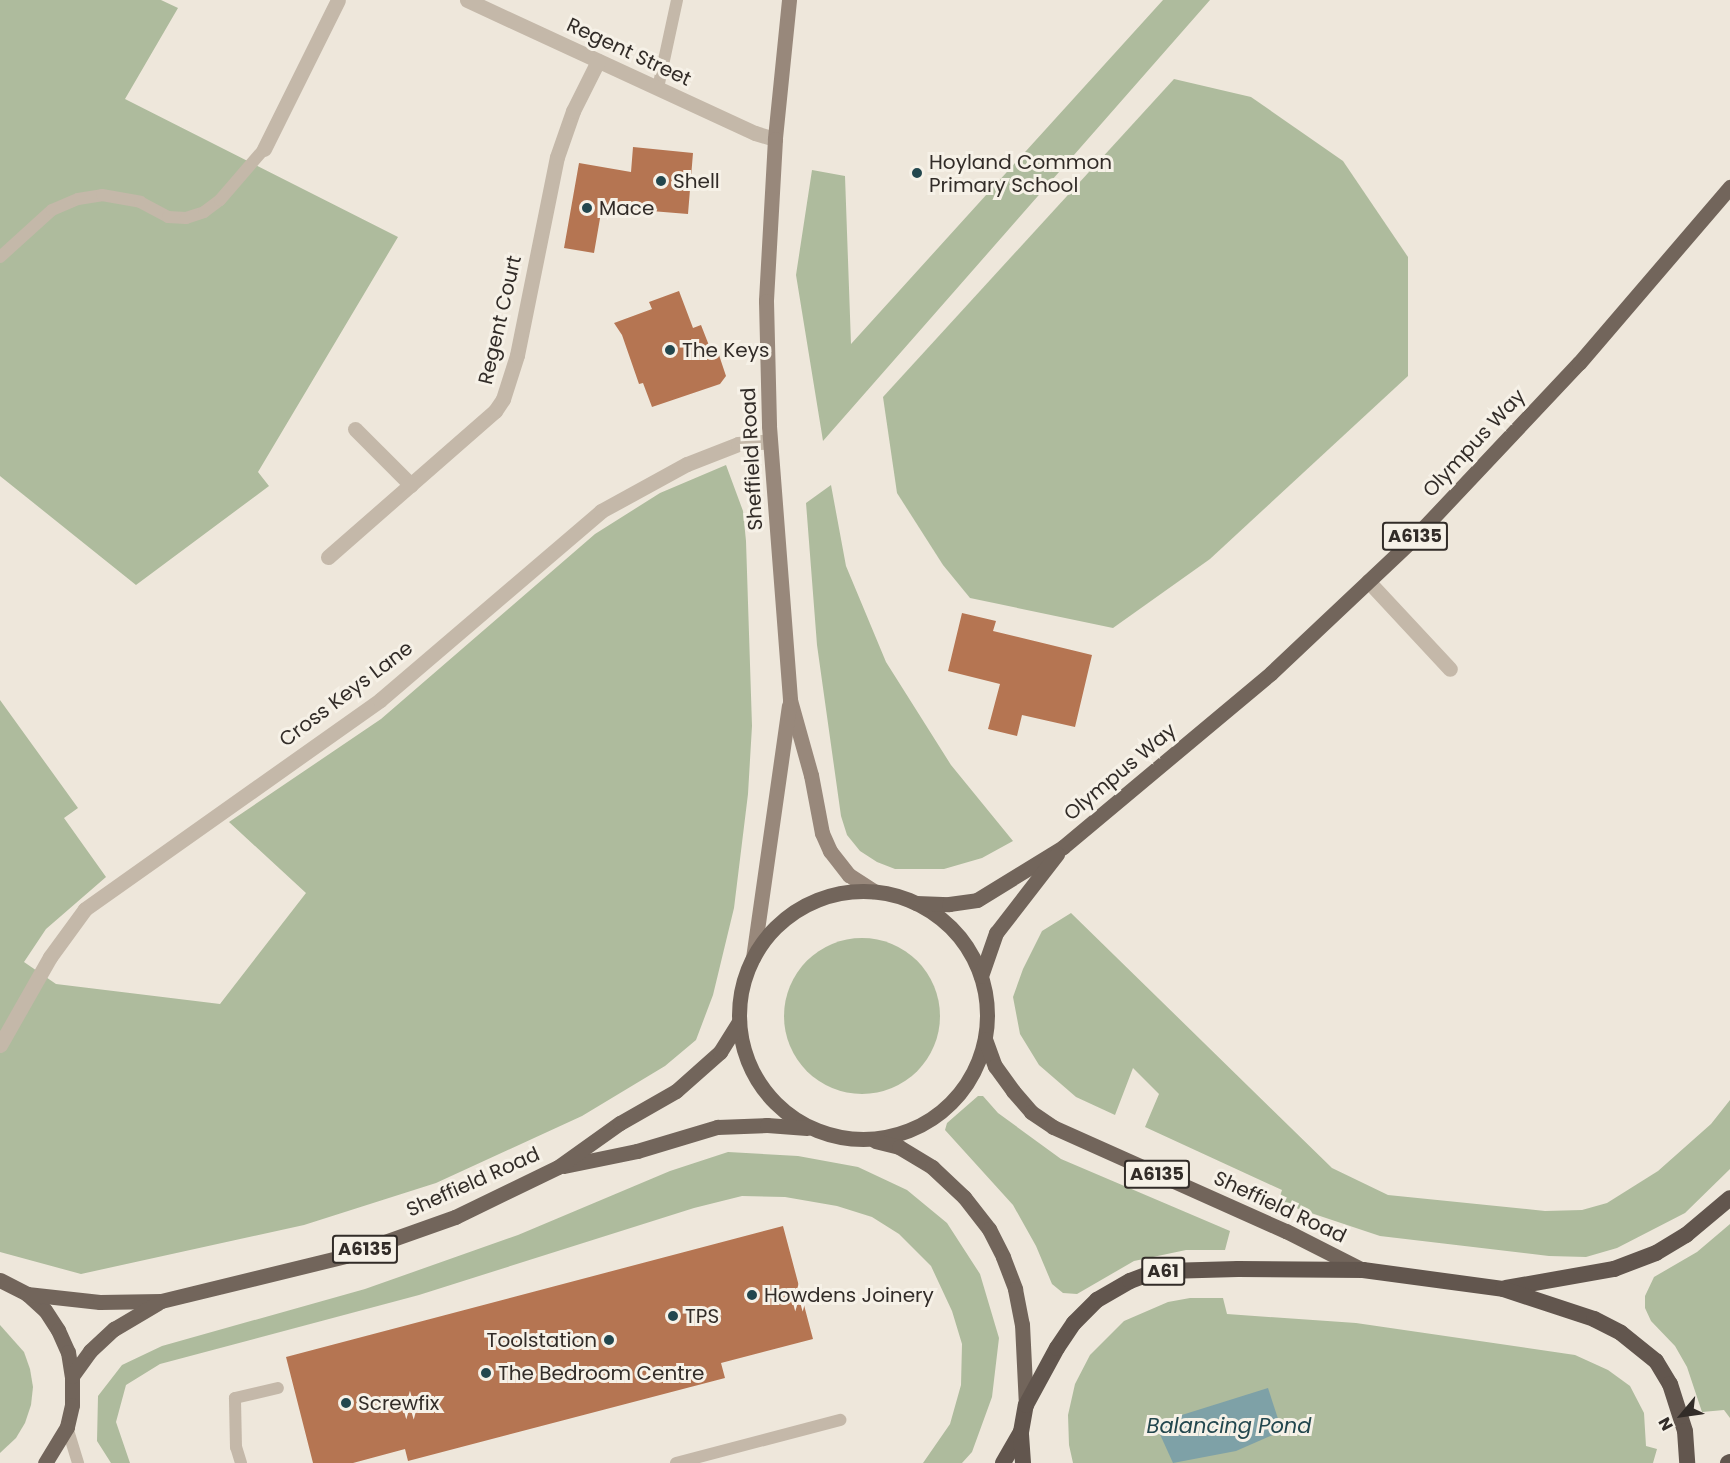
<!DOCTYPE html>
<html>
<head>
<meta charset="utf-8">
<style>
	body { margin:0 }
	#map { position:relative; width:1730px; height:1463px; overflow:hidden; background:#eee7db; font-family:Poppins,sans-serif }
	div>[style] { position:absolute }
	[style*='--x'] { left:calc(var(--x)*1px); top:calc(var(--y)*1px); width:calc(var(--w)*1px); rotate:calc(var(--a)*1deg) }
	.green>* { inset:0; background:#aebb9d }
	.round { border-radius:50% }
	.water>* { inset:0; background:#7ea1a7 }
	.building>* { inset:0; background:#b57552 }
	.service>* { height:12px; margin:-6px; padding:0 6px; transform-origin:6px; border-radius:6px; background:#c4b8a9 }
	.minor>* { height:15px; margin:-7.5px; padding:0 7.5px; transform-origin:7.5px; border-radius:7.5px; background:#c4b8a9 }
	.secondary>* { height:15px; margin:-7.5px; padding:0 7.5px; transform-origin:7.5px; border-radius:7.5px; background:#98887b }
	.primary>* { height:15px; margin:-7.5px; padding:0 7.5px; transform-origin:7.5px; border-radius:7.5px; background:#72655b }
	.primary>.ring { margin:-7.5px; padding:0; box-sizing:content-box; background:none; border:15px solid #72655b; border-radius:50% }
	.trunk>* { height:16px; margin:-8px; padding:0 8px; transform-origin:8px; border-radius:8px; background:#62564e }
	.dots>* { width:16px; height:16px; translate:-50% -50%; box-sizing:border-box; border:3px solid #f6f1e7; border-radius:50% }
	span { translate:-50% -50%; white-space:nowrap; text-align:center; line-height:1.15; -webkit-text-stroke:6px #f6f1e7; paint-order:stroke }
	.shield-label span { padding:2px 4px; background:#f6f1e7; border:2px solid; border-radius:4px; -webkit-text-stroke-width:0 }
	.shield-label { font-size:18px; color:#322c28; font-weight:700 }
	.street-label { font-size:20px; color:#322c28 }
	.poi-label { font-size:20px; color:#322c28 }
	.left { translate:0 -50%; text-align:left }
	.right { translate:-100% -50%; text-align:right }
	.water-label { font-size:21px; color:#23474e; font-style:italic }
	.north { position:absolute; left:1652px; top:1385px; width:60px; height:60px; -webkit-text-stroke:4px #f6f1e7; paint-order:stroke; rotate:241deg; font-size:16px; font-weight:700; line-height:24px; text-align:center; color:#322c28 }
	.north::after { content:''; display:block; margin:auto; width:21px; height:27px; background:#322c28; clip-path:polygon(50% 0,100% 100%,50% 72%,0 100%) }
</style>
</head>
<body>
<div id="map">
	<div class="green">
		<i style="clip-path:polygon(0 0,161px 0,178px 8px,125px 99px,398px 237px,258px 472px,269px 486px,136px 585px,0 476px)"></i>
		<i style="clip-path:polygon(1163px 0,1210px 0,823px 441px,796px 275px,812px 170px,845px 176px,851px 344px)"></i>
		<i style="clip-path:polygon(1174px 79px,1251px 97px,1343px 161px,1408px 257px,1408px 376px,1210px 559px,1113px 628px,970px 598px,943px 565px,897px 493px,883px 397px)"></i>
		<i style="clip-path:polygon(726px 465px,743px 511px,746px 541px,752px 726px,748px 794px,734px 908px,713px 995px,696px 1040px,665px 1066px,582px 1116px,436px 1183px,304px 1225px,81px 1274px,0 1252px,0 700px,78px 808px,64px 818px,106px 877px,46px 929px,24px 962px,56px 984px,220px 1004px,306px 893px,229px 822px,381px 719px,595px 534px,660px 493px)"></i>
		<i style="clip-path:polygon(831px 485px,846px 566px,886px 662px,951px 765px,1013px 841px,982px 858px,944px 869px,895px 869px,877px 862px,860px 851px,847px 835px,841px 816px,817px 645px,806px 503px)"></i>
		<i style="clip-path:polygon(1071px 913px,1332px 1168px,1388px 1195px,1545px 1211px,1582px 1210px,1607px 1203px,1658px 1171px,1711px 1124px,1730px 1100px,1730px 1169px,1685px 1213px,1617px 1248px,1586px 1257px,1549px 1256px,1380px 1236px,1278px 1202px,1282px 1190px,1145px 1127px,1159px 1094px,1133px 1068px,1115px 1115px,1076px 1097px,1039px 1065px,1020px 1034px,1013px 997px,1023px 969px,1042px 931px)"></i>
		<i class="round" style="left:784px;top:938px;width:156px;height:156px"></i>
		<i style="clip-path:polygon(978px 1096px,983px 1096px,998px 1113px,1061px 1159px,1230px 1231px,1225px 1250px,1186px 1250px,1134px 1261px,1077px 1294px,1063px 1293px,1052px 1284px,1036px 1246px,1013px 1205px,945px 1130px,947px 1123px)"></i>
		<i style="clip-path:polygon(728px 1152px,798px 1156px,858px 1167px,907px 1190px,947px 1223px,980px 1274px,999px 1338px,992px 1397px,972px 1452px,962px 1463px,923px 1463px,950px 1424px,961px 1385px,962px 1344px,952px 1311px,931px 1266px,899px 1234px,872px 1217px,837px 1206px,785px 1197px,742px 1196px,694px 1208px,419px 1295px,160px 1364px,126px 1385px,116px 1422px,130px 1463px,111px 1463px,97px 1441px,98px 1396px,122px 1365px,162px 1346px,365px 1289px,518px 1235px,670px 1171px)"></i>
		<i style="clip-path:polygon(1730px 1224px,1730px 1418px,1724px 1410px,1702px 1412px,1687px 1367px,1675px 1346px,1651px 1321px,1645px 1308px,1645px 1296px,1654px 1277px,1697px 1252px)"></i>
		<i style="clip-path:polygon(1190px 1298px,1223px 1298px,1227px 1314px,1356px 1323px,1575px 1355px,1608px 1370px,1630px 1386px,1644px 1413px,1646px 1446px,1657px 1449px,1653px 1463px,1073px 1463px,1069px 1445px,1068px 1415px,1075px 1384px,1090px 1355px,1124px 1321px,1168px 1302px)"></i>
		<i style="clip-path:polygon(0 1325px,24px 1352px,30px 1369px,33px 1387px,31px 1405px,25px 1423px,16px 1438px,0 1453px)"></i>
	</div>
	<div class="water">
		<i style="clip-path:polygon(1268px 1388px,1282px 1431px,1236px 1451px,1173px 1463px,1158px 1430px,1169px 1419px)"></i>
	</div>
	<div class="building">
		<i style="clip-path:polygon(633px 147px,693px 153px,688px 214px,602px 207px,594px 253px,564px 248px,579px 163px,631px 172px)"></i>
		<i style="clip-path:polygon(679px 291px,693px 328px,701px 325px,710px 348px,718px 352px,726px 376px,720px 384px,652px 407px,643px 383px,639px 384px,622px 335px,614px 323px,652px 309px,649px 302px)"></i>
		<i style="clip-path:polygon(962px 613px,996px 621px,993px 631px,1092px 655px,1075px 727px,1022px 715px,1017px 736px,988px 729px,1000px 684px,948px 671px)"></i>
		<i style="clip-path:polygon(783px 1226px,813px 1339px,721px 1363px,725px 1378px,408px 1461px,405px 1449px,353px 1463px,313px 1463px,286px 1357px)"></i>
	</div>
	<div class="service">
		<i style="--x:658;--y:88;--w:90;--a:-77.8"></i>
		<i style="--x:0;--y:257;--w:70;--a:-42.1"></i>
		<i style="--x:52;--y:210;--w:28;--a:-23"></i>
		<i style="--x:78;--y:199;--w:24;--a:-9"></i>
		<i style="--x:102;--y:195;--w:39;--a:10"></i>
		<i style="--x:140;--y:202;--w:32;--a:28"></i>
		<i style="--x:168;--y:217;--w:18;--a:3"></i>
		<i style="--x:186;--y:218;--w:19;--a:-18"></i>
		<i style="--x:204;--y:212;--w:20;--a:-37"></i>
		<i style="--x:220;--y:200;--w:67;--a:-49.2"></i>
		<i style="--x:67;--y:1427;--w:38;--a:73"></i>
		<i style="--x:241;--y:1463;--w:17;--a:-107"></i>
		<i style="--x:236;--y:1447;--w:49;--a:-91.2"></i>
		<i style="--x:235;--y:1398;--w:44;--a:-13.1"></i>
		<i style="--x:676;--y:1463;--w:170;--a:-14.7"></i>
	</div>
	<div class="minor">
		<i style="--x:467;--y:0;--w:317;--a:24.8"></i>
		<i style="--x:755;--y:133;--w:21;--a:17"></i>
		<i style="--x:264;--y:149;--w:166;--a:-63.6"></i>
		<i style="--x:355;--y:429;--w:79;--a:45"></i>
		<i style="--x:328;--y:557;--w:222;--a:-41.2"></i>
		<i style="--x:495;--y:411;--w:14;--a:-56"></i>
		<i style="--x:503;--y:399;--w:46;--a:-72.3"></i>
		<i style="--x:517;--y:355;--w:202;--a:-78.6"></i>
		<i style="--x:557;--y:157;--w:49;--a:-70.8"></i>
		<i style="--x:573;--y:111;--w:56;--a:-63.4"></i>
		<i style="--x:1368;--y:581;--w:120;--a:47"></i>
		<i style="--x:0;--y:1045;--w:101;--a:-60.4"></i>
		<i style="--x:50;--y:957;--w:59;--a:-53.9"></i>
		<i style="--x:85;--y:909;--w:362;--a:-35.3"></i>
		<i style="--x:380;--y:700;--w:291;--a:-40.5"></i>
		<i style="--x:601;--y:511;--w:98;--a:-28.7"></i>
		<i style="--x:687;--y:464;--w:55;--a:-21.4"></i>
		<i style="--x:738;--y:444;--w:32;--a:-5"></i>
	</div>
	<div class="secondary">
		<i style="--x:789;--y:0;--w:140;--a:95.8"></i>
		<i style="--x:775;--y:139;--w:162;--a:93.2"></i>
		<i style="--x:766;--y:301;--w:125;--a:88.6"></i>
		<i style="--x:769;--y:426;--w:275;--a:85.6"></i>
		<i style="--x:790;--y:700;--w:78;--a:74.4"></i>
		<i style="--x:811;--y:775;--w:59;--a:79.3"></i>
		<i style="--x:822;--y:833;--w:20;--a:66"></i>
		<i style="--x:830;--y:851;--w:31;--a:52"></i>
		<i style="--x:849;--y:875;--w:30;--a:33"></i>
		<i style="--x:753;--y:958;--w:255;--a:-81.9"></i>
	</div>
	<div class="primary">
		<i class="ring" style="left:739px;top:891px;width:233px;height:233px"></i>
		<i style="--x:916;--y:903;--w:33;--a:2"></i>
		<i style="--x:949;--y:904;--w:28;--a:-8"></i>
		<i style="--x:977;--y:900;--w:101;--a:-31.6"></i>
		<i style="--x:1063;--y:847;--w:271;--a:-39.9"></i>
		<i style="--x:1271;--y:673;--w:192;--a:-43.3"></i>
		<i style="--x:1411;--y:541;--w:245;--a:-46.7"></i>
		<i style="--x:1579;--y:363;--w:232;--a:-49.4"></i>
		<i style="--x:981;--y:976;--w:46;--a:-70.8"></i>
		<i style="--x:996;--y:933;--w:100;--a:-52.3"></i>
		<i style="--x:985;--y:1039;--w:29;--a:70"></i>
		<i style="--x:995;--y:1066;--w:31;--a:54"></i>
		<i style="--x:1013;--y:1091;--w:28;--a:49"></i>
		<i style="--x:1031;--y:1112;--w:27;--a:34"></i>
		<i style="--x:1053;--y:1127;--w:255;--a:24.1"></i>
		<i style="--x:1286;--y:1231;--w:86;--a:26.9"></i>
		<i style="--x:875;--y:1141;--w:25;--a:14"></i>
		<i style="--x:899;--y:1147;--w:39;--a:31"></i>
		<i style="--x:932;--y:1167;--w:44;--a:43.2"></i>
		<i style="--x:964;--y:1197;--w:41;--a:52"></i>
		<i style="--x:989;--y:1229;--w:31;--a:63"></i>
		<i style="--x:1003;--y:1257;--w:34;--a:69"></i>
		<i style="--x:1015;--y:1289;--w:36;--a:79"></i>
		<i style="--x:1022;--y:1324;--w:81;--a:87.2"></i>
		<i style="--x:564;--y:1166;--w:75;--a:-11.6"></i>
		<i style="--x:637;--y:1151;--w:84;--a:-16.7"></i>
		<i style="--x:717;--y:1127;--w:50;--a:-2.3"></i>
		<i style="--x:767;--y:1125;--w:40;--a:4.3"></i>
		<i style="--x:0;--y:1280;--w:30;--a:27"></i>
		<i style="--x:27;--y:1294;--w:24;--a:42"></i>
		<i style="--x:45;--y:1310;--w:24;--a:57"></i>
		<i style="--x:58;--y:1330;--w:24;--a:66"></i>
		<i style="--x:68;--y:1352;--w:24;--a:81"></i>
		<i style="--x:72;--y:1376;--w:29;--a:90"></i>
		<i style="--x:72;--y:1405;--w:23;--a:103"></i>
		<i style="--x:67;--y:1427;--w:42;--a:121.4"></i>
		<i style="--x:27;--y:1294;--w:73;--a:6.3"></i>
		<i style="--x:100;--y:1302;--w:61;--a:-0.9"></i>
		<i style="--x:161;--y:1301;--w:189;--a:-13.7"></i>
		<i style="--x:345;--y:1256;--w:117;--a:-19.5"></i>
		<i style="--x:455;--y:1217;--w:114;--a:-25.9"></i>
		<i style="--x:558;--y:1167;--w:76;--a:-35.4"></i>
		<i style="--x:620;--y:1123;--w:64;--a:-29.7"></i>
		<i style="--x:676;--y:1091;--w:59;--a:-41.6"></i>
		<i style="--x:720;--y:1052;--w:36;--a:-58"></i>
		<i style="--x:72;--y:1376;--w:31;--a:-54"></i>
		<i style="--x:90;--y:1351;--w:33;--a:-43"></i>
		<i style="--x:114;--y:1329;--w:51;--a:-30.6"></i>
	</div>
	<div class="trunk">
		<i style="--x:1506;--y:1288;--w:110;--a:-10"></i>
		<i style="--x:1614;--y:1269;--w:45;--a:-20.9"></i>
		<i style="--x:1656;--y:1253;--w:35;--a:-31"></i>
		<i style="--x:1686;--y:1235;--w:57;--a:-40.1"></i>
		<i style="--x:1003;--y:1463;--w:34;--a:-60"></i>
		<i style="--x:1023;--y:1463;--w:31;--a:-94"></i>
		<i style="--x:1021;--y:1432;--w:27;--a:-80"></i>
		<i style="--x:1026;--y:1405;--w:65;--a:-61.5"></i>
		<i style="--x:1057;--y:1348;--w:30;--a:-56"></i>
		<i style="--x:1074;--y:1323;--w:33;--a:-45"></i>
		<i style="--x:1097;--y:1300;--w:38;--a:-30"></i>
		<i style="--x:1130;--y:1281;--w:19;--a:-21"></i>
		<i style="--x:1148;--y:1274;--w:18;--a:-9"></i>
		<i style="--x:1166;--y:1271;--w:72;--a:-1.6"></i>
		<i style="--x:1238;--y:1269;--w:125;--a:0.5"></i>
		<i style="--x:1363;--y:1270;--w:141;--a:7.7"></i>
		<i style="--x:1503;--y:1289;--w:96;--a:18.2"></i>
		<i style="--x:1594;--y:1319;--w:30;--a:27"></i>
		<i style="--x:1621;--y:1333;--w:45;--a:38.7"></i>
		<i style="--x:1656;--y:1361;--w:27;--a:59"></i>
		<i style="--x:1670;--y:1384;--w:49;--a:72.3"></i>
		<i style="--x:1685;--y:1431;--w:32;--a:86"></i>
		<i style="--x:1728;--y:1463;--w:2;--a:-27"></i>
	</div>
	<div class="dots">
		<i style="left:917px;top:173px;background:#23474e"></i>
		<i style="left:661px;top:181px;background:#23474e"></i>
		<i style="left:587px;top:208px;background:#23474e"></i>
		<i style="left:670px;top:350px;background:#23474e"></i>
		<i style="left:752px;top:1295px;background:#23474e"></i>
		<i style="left:673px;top:1316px;background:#23474e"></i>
		<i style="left:609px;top:1340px;background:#23474e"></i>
		<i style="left:486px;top:1373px;background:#23474e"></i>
		<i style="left:346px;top:1403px;background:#23474e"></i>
	</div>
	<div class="shield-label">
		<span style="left:1415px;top:536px">A6135</span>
		<span style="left:1157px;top:1174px">A6135</span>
		<span style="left:365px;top:1249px">A6135</span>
		<span style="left:1163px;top:1271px">A61</span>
	</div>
	<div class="street-label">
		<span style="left:629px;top:52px;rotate:25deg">Regent Street</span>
		<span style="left:500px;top:320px;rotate:-77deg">Regent Court</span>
		<span style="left:1474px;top:443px;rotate:-47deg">Olympus Way</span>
		<span style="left:752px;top:459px;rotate:-93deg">Sheffield Road</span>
		<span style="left:346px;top:694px;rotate:-37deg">Cross Keys Lane</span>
		<span style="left:1120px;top:772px;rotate:-40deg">Olympus Way</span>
		<span style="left:473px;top:1182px;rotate:-24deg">Sheffield Road</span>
		<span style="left:1280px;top:1207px;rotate:25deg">Sheffield Road</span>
	</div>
	<div class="poi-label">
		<span class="left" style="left:929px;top:174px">Hoyland Common<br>Primary School</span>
		<span class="left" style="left:673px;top:181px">Shell</span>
		<span class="left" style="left:599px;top:208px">Mace</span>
		<span class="left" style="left:682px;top:350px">The Keys</span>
		<span class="left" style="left:764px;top:1295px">Howdens Joinery</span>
		<span class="left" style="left:685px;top:1316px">TPS</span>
		<span class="right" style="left:597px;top:1340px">Toolstation</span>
		<span class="left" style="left:498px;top:1373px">The Bedroom Centre</span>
		<span class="left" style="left:358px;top:1403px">Screwfix</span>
	</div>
	<div class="water-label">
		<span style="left:1229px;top:1426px">Balancing Pond</span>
	</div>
	<div class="north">N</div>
</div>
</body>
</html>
